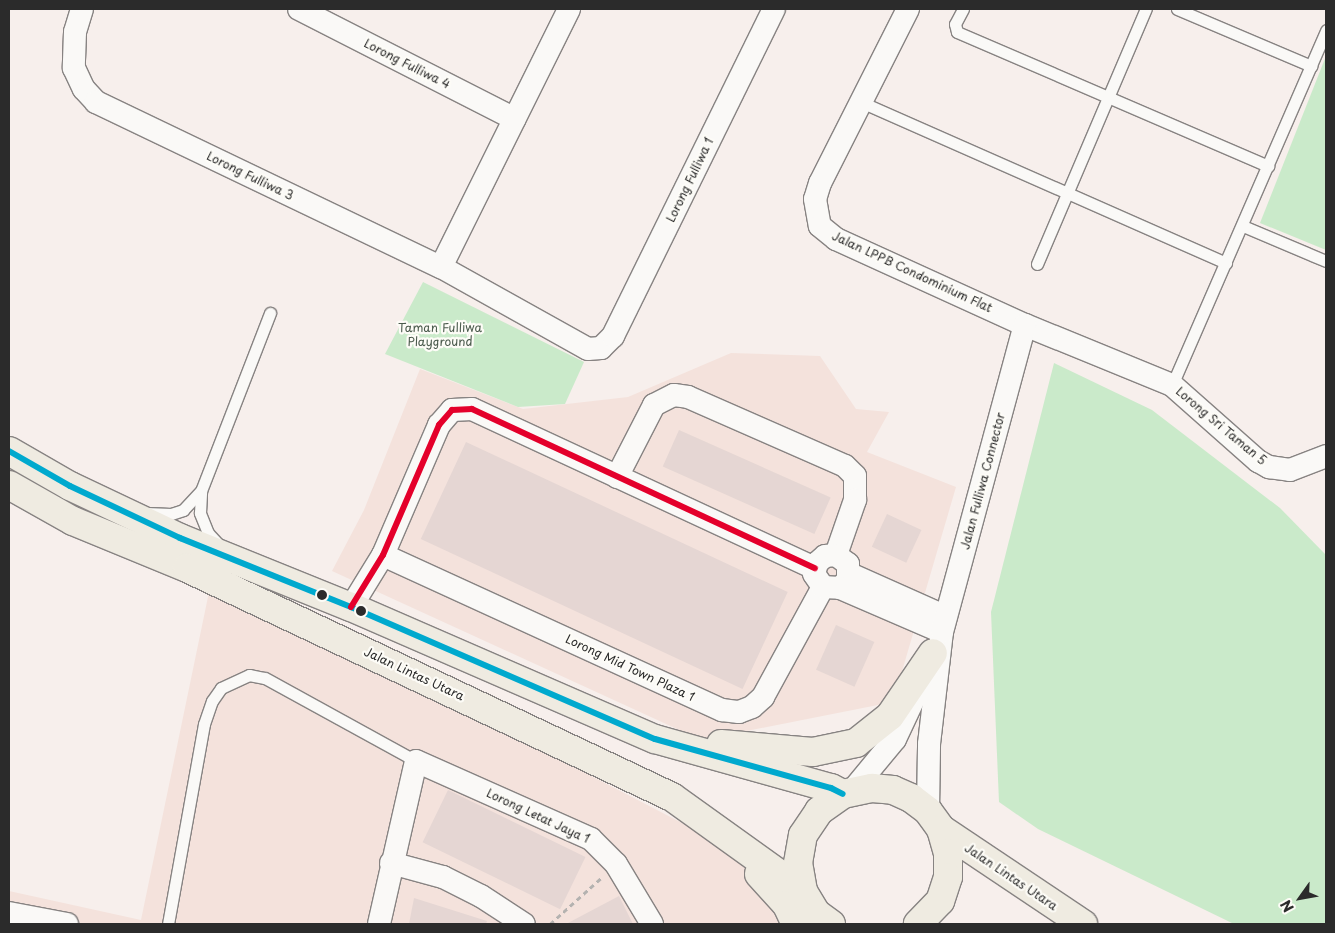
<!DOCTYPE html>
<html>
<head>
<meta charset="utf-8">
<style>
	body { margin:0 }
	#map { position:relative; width:1335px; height:933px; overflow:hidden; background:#f7efec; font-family:"Playpen Sans",sans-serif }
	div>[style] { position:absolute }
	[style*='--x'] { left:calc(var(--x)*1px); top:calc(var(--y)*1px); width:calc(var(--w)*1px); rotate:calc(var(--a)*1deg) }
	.built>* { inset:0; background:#f4e2dc }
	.green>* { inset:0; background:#caeaca }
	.building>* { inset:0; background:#e5d6d3; transform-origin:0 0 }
	.path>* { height:3px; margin-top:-1.5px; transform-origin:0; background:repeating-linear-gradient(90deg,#b4b2b0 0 5px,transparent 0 9px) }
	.roads { filter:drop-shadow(1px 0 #878382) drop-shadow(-1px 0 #878382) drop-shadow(0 1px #878382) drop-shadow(0 -1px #878382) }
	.lane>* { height:11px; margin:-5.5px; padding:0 5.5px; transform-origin:5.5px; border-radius:5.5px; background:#faf9f7 }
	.street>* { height:22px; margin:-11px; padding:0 11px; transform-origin:11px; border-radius:11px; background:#faf9f7 }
	.primary>* { height:28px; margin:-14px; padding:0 14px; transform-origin:14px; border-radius:14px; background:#efebe1 }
	.bus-1>* { height:6px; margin:-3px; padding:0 3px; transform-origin:3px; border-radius:3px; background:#00a9ce }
	.bus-2>* { height:6px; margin:-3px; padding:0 3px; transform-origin:3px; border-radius:3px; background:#e4002b }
	.dots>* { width:14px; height:14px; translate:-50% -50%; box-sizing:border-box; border:2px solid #fdfcf7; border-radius:50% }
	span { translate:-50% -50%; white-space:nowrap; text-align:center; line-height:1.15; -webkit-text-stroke:4.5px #fdfcf7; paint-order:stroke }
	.street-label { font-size:12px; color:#2b2b2b }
	.park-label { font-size:12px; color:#4a5a4c }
	.frame { position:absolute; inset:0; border:10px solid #2b2b2b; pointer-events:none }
	.north { position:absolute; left:1275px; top:873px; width:50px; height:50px; -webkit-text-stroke:4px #fdfcf7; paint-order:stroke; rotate:238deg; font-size:14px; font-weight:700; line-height:20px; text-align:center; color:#2b2b2b }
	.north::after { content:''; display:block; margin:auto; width:18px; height:22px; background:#2b2b2b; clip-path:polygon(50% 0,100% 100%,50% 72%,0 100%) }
</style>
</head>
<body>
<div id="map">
	<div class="built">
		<i style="clip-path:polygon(731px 353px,820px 356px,856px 409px,889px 412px,867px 452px,956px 487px,893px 702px,701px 740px,332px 571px,364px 510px,420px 369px,523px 409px,628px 397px)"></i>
		<i style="clip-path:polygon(209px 592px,545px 752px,684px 824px,781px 885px,835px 924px,9px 924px,9px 891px,141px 920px)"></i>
	</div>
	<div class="green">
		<i style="clip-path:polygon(1326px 56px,1326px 250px,1260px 223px)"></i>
		<i style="clip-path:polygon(423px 282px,584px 362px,565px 404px,518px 407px,385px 354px)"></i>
		<i style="clip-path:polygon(1054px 363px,1152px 410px,1280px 508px,1326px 555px,1326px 924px,1234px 924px,1038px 829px,999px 802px,991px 612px)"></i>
	</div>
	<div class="building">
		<i style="left:679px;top:430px;width:166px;height:40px;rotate:24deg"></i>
		<i style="left:466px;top:442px;width:355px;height:107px;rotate:25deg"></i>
		<i style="left:887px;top:514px;width:38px;height:36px;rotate:25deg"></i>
		<i style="left:836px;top:625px;width:42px;height:49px;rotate:24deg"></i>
		<i style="left:448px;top:790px;width:153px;height:58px;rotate:26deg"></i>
		<i style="clip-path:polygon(619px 896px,633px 924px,566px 924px)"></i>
		<i style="clip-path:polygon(414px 898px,487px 921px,486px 924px,409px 924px)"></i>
	</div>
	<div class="path">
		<i style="--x:550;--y:924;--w:69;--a:-42"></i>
	</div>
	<div class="roads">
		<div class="lane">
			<i style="--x:963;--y:9;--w:17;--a:118"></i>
			<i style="--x:955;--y:24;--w:8;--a:76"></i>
			<i style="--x:957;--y:32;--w:339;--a:23.3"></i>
			<i style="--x:1177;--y:9;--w:146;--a:23"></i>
			<i style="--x:861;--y:102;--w:399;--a:23.8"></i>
			<i style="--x:1243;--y:226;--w:90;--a:22.9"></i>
			<i style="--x:1037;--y:264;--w:277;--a:-66.9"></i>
			<i style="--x:1172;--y:385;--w:387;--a:-66.5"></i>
			<i style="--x:146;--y:513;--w:25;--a:2"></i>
			<i style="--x:171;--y:514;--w:13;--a:-18"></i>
			<i style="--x:183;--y:510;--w:26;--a:-47"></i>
			<i style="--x:220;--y:546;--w:18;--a:-133"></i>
			<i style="--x:208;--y:533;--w:22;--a:-112"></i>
			<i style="--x:200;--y:513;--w:22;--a:-87"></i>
			<i style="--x:201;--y:491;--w:191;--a:-68.8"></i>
			<i style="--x:168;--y:924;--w:203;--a:-79.8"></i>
			<i style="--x:204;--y:724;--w:24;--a:-71"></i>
			<i style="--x:212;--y:701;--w:16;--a:-55"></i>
			<i style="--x:221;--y:688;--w:31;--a:-25"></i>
			<i style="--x:249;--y:675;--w:16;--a:11"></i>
			<i style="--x:265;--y:678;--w:172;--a:28.8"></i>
		</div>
		<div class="street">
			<i style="--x:82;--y:9;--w:24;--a:107"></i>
			<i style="--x:75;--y:32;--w:36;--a:92"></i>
			<i style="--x:74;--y:68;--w:23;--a:65"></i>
			<i style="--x:84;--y:89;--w:18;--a:47"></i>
			<i style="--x:96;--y:102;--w:382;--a:25.6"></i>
			<i style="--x:441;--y:267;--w:168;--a:29.2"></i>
			<i style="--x:588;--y:349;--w:13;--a:-4"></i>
			<i style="--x:601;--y:348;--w:17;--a:-45"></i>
			<i style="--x:613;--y:336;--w:364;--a:-63.8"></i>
			<i style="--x:299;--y:9;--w:242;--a:27"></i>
			<i style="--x:908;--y:9;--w:195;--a:116.8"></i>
			<i style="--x:820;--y:183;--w:17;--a:107"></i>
			<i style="--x:815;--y:199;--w:27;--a:80"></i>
			<i style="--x:820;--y:226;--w:21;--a:39"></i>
			<i style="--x:836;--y:239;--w:208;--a:24.5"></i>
			<i style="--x:1025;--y:325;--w:159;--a:22.2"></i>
			<i style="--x:1172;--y:385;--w:115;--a:41.5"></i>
			<i style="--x:1258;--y:461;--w:13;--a:29"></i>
			<i style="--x:1269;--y:467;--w:21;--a:8"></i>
			<i style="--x:1290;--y:470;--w:39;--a:-21"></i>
			<i style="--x:441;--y:267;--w:288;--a:-63.6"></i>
			<i style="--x:617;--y:477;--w:81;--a:-62.8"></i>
			<i style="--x:654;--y:405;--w:22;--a:-27"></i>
			<i style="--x:674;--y:395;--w:14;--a:8"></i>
			<i style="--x:688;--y:397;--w:171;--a:23.7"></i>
			<i style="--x:845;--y:466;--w:14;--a:45"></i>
			<i style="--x:855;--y:476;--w:24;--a:90"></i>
			<i style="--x:855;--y:500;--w:58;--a:109.1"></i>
			<i style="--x:383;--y:555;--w:373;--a:24.6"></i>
			<i style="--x:722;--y:710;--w:17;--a:7"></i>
			<i style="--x:739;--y:712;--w:14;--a:-21"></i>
			<i style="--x:752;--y:707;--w:15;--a:-42"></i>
			<i style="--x:763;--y:697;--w:125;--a:-61.4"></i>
			<i style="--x:850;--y:574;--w:105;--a:24.1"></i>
			<i style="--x:840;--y:588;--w:11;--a:-45"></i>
			<i style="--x:848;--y:580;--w:16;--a:-90"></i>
			<i style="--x:848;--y:564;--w:15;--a:-143"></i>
			<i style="--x:836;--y:555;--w:11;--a:175"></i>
			<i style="--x:825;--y:556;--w:11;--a:139"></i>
			<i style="--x:817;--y:563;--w:11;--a:105"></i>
			<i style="--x:814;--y:574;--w:16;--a:55"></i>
			<i style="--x:823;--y:587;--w:17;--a:3"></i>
			<i style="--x:840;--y:588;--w:111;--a:23.3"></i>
			<i style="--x:351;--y:607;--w:61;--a:-58.4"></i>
			<i style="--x:383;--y:555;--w:142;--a:-66.7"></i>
			<i style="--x:439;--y:425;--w:20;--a:-49"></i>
			<i style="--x:452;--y:410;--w:20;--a:-3"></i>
			<i style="--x:472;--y:409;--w:378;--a:24.9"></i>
			<i style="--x:852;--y:791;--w:67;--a:-50.4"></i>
			<i style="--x:895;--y:739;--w:56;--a:-64.8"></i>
			<i style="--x:928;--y:811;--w:67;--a:-89.1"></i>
			<i style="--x:929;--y:744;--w:113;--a:-83.4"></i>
			<i style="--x:942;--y:632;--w:318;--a:-74.9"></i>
			<i style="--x:391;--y:863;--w:54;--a:15.1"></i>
			<i style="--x:443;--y:877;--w:42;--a:26.6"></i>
			<i style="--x:481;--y:896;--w:51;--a:33.1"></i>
			<i style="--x:9;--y:913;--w:59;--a:10.7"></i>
			<i style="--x:379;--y:924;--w:167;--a:-77.2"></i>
			<i style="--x:416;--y:761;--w:192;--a:24"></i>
			<i style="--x:591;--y:839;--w:35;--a:45"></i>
			<i style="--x:616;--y:864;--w:70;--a:59"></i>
		</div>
		<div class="primary">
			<i style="--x:9;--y:451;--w:70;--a:29.8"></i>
			<i style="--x:70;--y:486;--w:122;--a:25.3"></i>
			<i style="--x:180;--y:538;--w:184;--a:22"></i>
			<i style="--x:351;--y:607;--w:331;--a:23.5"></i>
			<i style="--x:655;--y:739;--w:183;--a:15.6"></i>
			<i style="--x:831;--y:788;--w:13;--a:27"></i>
			<i style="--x:9;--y:485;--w:73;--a:29.4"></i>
			<i style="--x:73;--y:521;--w:123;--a:22.4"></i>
			<i style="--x:187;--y:568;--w:536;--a:25.28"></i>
			<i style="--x:672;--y:797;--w:161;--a:35.7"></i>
			<i style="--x:721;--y:744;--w:92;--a:5"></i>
			<i style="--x:813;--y:752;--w:44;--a:-11.8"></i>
			<i style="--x:856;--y:743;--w:43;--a:-38.5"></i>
			<i style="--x:890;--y:716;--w:76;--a:-55.7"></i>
			<i style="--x:941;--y:829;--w:171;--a:33.8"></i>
			<i style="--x:759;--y:874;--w:42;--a:47.9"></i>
			<i style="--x:787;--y:905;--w:21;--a:65"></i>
			<i style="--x:831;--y:924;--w:19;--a:-144"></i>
			<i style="--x:816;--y:913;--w:26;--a:-121"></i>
			<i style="--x:803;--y:891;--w:28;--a:-100"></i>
			<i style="--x:798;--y:863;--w:28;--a:-80"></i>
			<i style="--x:803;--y:835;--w:29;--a:-56"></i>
			<i style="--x:819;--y:811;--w:29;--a:-35"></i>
			<i style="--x:843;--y:794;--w:30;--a:-12"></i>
			<i style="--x:872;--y:788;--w:21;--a:5"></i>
			<i style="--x:893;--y:790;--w:20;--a:24"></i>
			<i style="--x:911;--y:798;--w:21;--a:37"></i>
			<i style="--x:928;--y:811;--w:22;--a:54"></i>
			<i style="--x:941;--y:829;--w:25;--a:74"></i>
			<i style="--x:948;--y:853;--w:24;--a:90"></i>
			<i style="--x:948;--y:877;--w:25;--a:108"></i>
			<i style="--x:940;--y:901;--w:32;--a:134"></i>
		</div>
	</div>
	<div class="bus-1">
		<i style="--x:9;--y:451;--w:70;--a:29.8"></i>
		<i style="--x:70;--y:486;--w:122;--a:25.3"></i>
		<i style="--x:180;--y:538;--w:184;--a:22"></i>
		<i style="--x:351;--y:607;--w:331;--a:23.5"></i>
		<i style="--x:655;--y:739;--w:183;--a:15.6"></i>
		<i style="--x:831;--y:788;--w:13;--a:27"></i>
	</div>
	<div class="bus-2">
		<i style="--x:351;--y:607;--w:61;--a:-58.4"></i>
		<i style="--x:383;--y:555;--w:142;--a:-66.7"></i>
		<i style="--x:439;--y:425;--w:20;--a:-49"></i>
		<i style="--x:452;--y:410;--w:20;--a:-3"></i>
		<i style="--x:472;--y:409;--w:378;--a:24.9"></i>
	</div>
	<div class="dots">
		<i style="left:322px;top:595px;background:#2b2b2b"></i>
		<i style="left:361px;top:611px;background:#2b2b2b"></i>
	</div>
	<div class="street-label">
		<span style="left:407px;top:64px;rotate:27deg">Lorong Fulliwa 4</span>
		<span style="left:250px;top:176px;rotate:26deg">Lorong Fulliwa 3</span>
		<span style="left:690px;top:180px;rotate:-64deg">Lorong Fulliwa 1</span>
		<span style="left:912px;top:272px;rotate:25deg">Jalan LPPB Condominium Flat</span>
		<span style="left:1221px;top:426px;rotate:40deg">Lorong Sri Taman 5</span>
		<span style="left:983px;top:481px;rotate:-75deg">Jalan Fulliwa Connector</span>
		<span style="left:630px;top:668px;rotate:25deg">Lorong Mid Town Plaza 1</span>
		<span style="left:414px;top:674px;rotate:25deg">Jalan Lintas Utara</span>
		<span style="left:538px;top:816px;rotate:25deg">Lorong Letat Jaya 1</span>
		<span style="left:1011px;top:877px;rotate:34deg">Jalan Lintas Utara</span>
	</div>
	<div class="park-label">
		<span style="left:440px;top:335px">Taman Fulliwa<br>Playground</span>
	</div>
	<div class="frame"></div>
	<div class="north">N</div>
</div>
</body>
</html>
